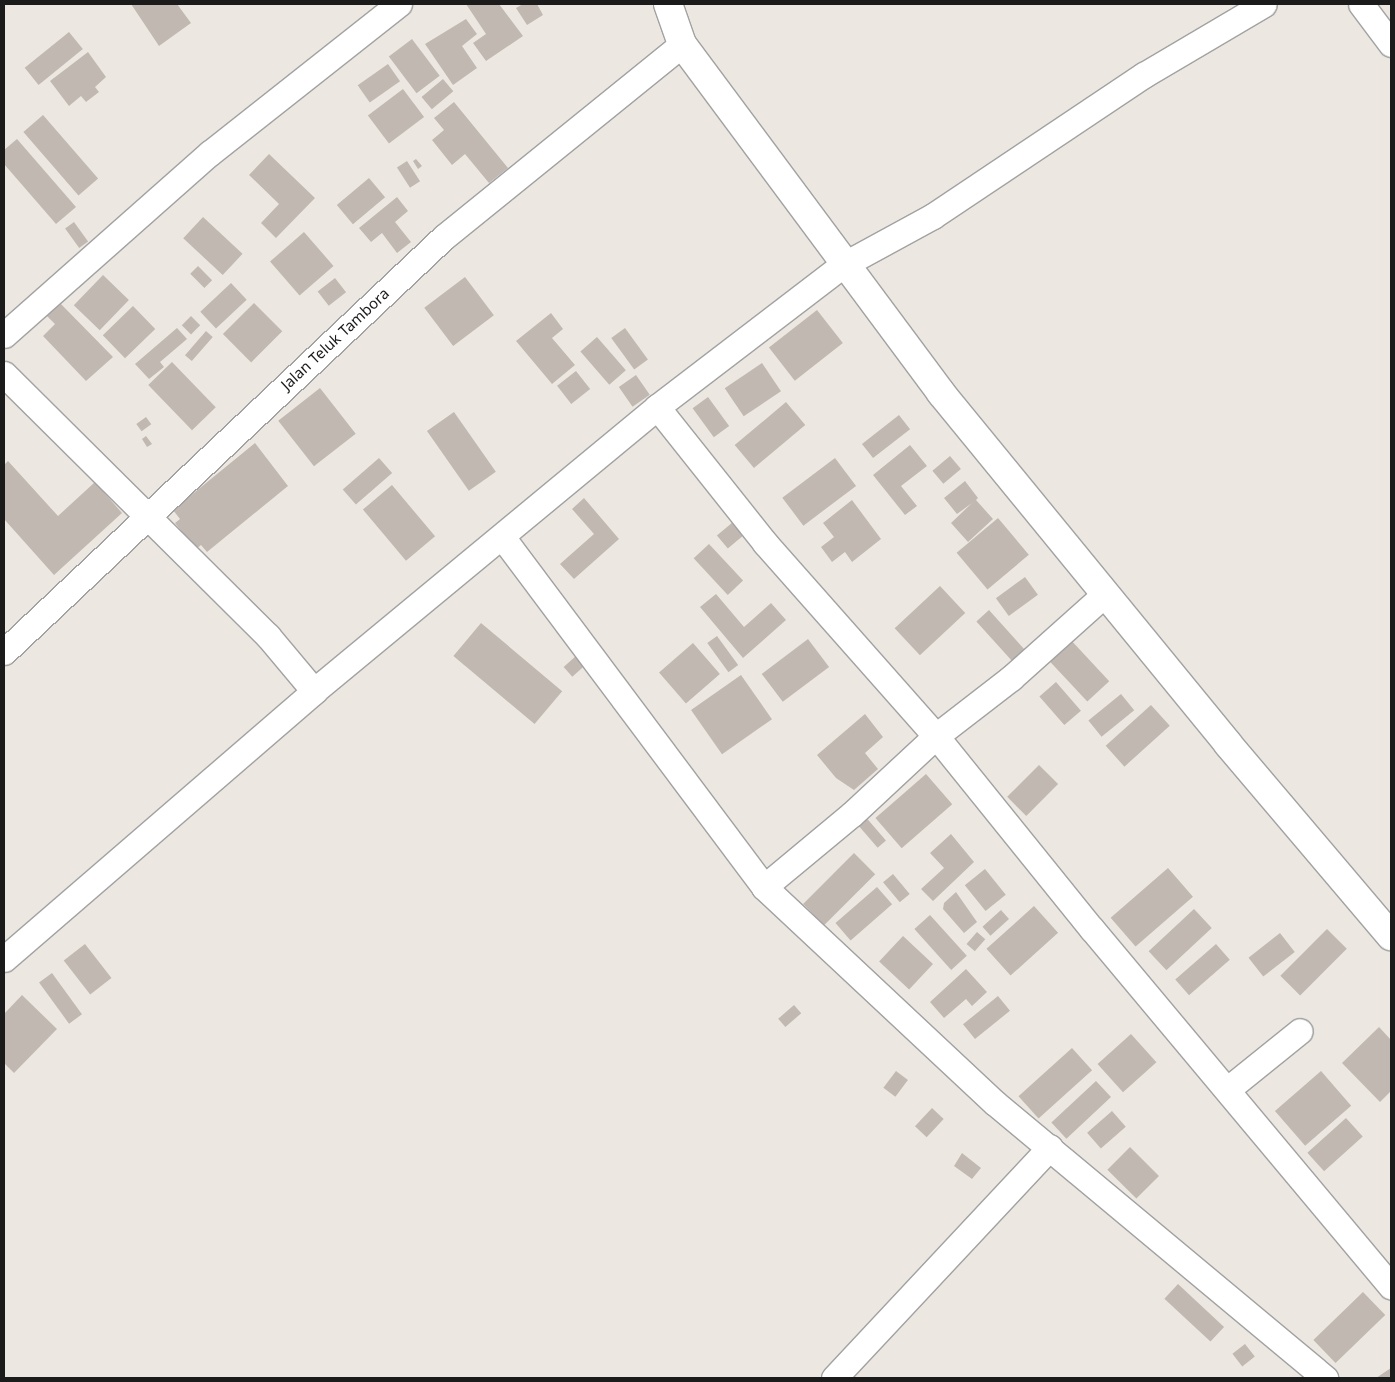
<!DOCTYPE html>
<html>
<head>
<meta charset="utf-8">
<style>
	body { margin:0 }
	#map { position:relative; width:1395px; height:1382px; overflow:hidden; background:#ece8e1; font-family:"Noto Sans",sans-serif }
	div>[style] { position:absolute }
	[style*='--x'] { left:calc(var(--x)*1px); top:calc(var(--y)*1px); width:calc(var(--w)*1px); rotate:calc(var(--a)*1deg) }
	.building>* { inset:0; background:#c0b8b1; transform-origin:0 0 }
	.roads { filter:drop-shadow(1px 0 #a2a2a2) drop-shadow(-1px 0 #a2a2a2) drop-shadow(0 1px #a2a2a2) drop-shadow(0 -1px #a2a2a2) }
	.minor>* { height:25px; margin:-12.5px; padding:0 12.5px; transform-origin:12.5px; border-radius:12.5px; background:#fff }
	.tertiary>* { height:28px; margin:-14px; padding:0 14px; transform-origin:14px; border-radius:14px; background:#fff }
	span { translate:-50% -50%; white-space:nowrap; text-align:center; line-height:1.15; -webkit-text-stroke:4px #fff; paint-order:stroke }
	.street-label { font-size:15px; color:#1b1b1b }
	.frame { position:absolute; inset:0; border:5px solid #1b1b1b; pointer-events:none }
</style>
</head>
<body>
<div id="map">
	<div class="building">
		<i style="clip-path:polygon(131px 4px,177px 4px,191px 23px,159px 46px)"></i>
		<i style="clip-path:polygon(466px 4px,499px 4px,523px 36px,486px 61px,473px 43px,486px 34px)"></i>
		<i style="clip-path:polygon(523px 4px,537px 4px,543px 15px,527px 25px,516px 8px)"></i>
		<i style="clip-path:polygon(466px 19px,477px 34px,462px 46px,477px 68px,453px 85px,425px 44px)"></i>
		<i style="left:69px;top:32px;width:22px;height:57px;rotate:51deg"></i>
		<i style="left:412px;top:39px;width:46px;height:29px;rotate:53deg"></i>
		<i style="clip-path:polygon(88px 52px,106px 77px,95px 87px,99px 92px,86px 102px,81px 96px,69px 106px,50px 81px)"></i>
		<i style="left:388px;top:64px;width:21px;height:37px;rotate:55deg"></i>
		<i style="left:443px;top:79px;width:16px;height:28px;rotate:50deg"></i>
		<i style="left:403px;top:89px;width:35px;height:44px;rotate:53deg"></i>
		<i style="clip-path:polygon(454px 102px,508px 168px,489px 183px,465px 154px,452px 165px,432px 140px,444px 130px,434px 118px)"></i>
		<i style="left:43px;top:115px;width:84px;height:26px;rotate:49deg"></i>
		<i style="clip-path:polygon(17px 139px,76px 207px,56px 224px,4px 164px,4px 150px)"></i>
		<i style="clip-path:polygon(269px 154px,315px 198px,276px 238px,261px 223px,279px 204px,249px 175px)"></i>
		<i style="clip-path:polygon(416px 159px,422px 166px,418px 169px,413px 161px)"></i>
		<i style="left:407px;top:161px;width:24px;height:12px;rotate:57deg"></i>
		<i style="left:369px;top:178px;width:25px;height:42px;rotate:50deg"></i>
		<i style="clip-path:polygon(397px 197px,408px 211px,395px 222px,411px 242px,397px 253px,382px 233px,371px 242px,359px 228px)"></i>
		<i style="left:203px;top:217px;width:54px;height:29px;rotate:43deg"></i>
		<i style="left:74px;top:222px;width:24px;height:11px;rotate:54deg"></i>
		<i style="left:304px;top:232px;width:45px;height:45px;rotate:49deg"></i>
		<i style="left:198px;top:266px;width:20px;height:11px;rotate:45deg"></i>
		<i style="left:103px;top:275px;width:36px;height:42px;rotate:44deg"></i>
		<i style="left:465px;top:277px;width:48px;height:51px;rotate:53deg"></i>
		<i style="left:335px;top:278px;width:18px;height:22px;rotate:52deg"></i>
		<i style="left:231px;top:283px;width:23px;height:42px;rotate:47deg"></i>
		<i style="clip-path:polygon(58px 301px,113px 357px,86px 381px,43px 336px,55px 324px,45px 314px)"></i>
		<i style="left:254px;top:303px;width:40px;height:44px;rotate:45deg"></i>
		<i style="left:133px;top:306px;width:32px;height:42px;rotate:46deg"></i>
		<i style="left:817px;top:310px;width:42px;height:61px;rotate:52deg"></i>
		<i style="clip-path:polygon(551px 313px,563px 329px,552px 338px,575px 365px,552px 384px,516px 341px)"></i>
		<i style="left:191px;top:316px;width:13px;height:13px;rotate:45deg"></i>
		<i style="clip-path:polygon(177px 328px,187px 339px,160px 362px,164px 367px,149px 379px,135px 364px)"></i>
		<i style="left:625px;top:328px;width:39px;height:17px;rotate:54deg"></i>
		<i style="left:206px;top:331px;width:9px;height:32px;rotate:41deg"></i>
		<i style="left:597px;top:337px;width:44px;height:22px;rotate:49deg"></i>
		<i style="left:172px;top:362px;width:63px;height:33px;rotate:46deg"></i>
		<i style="left:762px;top:363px;width:34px;height:45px;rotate:56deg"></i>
		<i style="left:576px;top:371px;width:23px;height:24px;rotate:52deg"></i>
		<i style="left:636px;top:375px;width:24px;height:21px;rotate:55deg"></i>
		<i style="left:320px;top:388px;width:58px;height:53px;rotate:52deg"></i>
		<i style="left:708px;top:397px;width:36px;height:19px;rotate:54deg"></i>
		<i style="left:786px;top:402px;width:30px;height:67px;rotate:50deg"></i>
		<i style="left:454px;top:412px;width:73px;height:33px;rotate:55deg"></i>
		<i style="left:899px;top:415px;width:18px;height:47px;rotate:52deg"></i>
		<i style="left:146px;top:417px;width:9px;height:12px;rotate:54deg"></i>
		<i style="clip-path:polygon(146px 436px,152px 444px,147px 447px,142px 439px)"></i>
		<i style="clip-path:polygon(255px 443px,288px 486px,207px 552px,201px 545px,196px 549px,175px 523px,180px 519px,173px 510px)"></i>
		<i style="clip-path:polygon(910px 445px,927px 466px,901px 486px,917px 506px,905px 515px,873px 475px)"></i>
		<i style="left:950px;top:456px;width:17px;height:23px;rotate:50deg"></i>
		<i style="left:379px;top:458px;width:20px;height:48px;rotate:49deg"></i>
		<i style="left:835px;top:458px;width:35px;height:66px;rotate:53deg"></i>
		<i style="clip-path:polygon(8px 461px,58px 516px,95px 482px,122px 513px,54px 575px,4px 519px,4px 465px)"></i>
		<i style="clip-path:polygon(965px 481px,978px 498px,976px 500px,993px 519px,968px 542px,951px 523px,972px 503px,957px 514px,944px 498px)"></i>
		<i style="left:392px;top:485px;width:67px;height:38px;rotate:50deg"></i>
		<i style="clip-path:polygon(584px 498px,619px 539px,574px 579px,560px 564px,594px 534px,572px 509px)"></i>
		<i style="clip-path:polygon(852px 500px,881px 539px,852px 562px,845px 552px,832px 562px,821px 547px,834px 537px,823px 523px)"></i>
		<i style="left:998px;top:518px;width:48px;height:54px;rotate:50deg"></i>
		<i style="left:733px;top:522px;width:17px;height:21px;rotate:50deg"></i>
		<i style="left:709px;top:544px;width:50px;height:21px;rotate:47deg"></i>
		<i style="left:1025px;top:577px;width:22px;height:36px;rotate:54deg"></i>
		<i style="left:940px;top:586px;width:37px;height:62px;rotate:47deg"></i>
		<i style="clip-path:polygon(716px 594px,744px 627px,771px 603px,786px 620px,743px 658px,700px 607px)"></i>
		<i style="left:989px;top:610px;width:54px;height:17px;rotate:48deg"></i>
		<i style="left:481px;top:623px;width:106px;height:43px;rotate:40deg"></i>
		<i style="left:717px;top:636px;width:36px;height:12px;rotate:54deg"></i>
		<i style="left:1069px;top:638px;width:59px;height:30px;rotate:47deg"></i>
		<i style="left:808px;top:639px;width:35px;height:58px;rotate:53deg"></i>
		<i style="left:693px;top:643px;width:41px;height:45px;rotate:49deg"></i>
		<i style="left:577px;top:655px;width:13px;height:18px;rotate:48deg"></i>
		<i style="left:741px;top:675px;width:54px;height:61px;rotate:55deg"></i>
		<i style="left:1056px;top:682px;width:38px;height:22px;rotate:49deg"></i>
		<i style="left:1121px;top:694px;width:21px;height:42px;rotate:51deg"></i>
		<i style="left:1151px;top:705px;width:28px;height:61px;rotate:48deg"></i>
		<i style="clip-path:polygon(865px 714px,883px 737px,865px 753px,878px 769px,854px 790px,836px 778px,817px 755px)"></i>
		<i style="left:1039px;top:765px;width:27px;height:45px;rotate:45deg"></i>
		<i style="left:926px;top:774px;width:40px;height:67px;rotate:49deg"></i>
		<i style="left:863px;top:814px;width:35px;height:11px;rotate:49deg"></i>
		<i style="clip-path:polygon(951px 834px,974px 862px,933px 901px,921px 889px,944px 868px,930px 853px)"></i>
		<i style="left:854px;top:853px;width:30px;height:72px;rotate:45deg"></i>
		<i style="left:1168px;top:868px;width:38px;height:76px;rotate:49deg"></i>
		<i style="left:985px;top:869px;width:33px;height:26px;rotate:51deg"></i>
		<i style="left:893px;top:874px;width:26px;height:13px;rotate:50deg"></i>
		<i style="left:877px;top:887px;width:23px;height:55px;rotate:49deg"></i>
		<i style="clip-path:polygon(956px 892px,977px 922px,964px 933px,943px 909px,944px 903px)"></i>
		<i style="left:1034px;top:906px;width:36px;height:64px;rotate:48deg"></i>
		<i style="left:1194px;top:909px;width:26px;height:62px;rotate:47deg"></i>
		<i style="left:1001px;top:910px;width:12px;height:25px;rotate:48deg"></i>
		<i style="left:930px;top:915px;width:55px;height:21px;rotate:48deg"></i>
		<i style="left:1327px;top:929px;width:28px;height:66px;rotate:45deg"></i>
		<i style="left:977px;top:932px;width:11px;height:16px;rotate:41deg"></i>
		<i style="left:1280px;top:933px;width:24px;height:40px;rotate:52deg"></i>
		<i style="left:903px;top:936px;width:41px;height:35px;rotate:43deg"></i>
		<i style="left:85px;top:944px;width:43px;height:27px;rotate:52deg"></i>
		<i style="left:1216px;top:944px;width:21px;height:54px;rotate:49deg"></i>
		<i style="clip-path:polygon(966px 969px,987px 992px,972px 1006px,966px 999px,944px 1018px,930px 1002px)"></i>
		<i style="left:52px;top:973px;width:51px;height:16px;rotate:54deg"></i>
		<i style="clip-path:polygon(22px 995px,57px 1029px,14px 1073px,4px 1063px,4px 1014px)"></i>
		<i style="left:998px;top:996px;width:19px;height:45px;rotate:51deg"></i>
		<i style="left:794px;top:1005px;width:11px;height:21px;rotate:49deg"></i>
		<i style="clip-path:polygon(1379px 1027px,1391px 1040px,1391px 1091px,1380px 1102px,1342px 1063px)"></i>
		<i style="left:1131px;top:1034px;width:38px;height:45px;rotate:48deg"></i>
		<i style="left:1072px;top:1048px;width:30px;height:72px;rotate:48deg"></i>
		<i style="left:896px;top:1071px;width:15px;height:21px;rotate:37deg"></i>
		<i style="left:1321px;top:1071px;width:46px;height:61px;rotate:49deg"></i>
		<i style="left:1096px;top:1081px;width:22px;height:61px;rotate:47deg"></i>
		<i style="left:932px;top:1108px;width:16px;height:25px;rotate:43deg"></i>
		<i style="left:1112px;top:1111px;width:21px;height:33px;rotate:49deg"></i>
		<i style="left:1346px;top:1118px;width:25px;height:52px;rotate:48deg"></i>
		<i style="left:1130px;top:1147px;width:41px;height:32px;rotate:45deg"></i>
		<i style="clip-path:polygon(962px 1153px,981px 1168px,972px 1179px,954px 1166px)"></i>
		<i style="left:1178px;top:1284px;width:63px;height:20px;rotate:43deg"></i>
		<i style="left:1363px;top:1292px;width:32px;height:69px;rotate:46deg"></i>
		<i style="left:1245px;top:1344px;width:16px;height:16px;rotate:52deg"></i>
		<i style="clip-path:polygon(1391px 1368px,1391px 1378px,1376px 1378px)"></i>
	</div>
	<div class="roads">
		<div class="minor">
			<i style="--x:1361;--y:4;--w:50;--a:53.1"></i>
			<i style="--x:4;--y:335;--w:275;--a:-41.5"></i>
			<i style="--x:210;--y:153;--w:241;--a:-38.3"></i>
			<i style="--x:4;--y:374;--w:372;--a:44.8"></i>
			<i style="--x:268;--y:636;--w:72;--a:50.1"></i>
			<i style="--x:657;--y:407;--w:174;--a:51.5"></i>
			<i style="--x:765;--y:543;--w:258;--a:48.5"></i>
			<i style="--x:936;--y:736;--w:248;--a:51.1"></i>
			<i style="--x:1092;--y:929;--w:466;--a:50.1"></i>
			<i style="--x:503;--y:538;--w:436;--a:53.2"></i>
			<i style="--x:764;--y:887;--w:316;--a:43.1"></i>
			<i style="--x:995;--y:1103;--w:430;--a:39.8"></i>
			<i style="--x:4;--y:652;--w:605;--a:-43.33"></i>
			<i style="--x:444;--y:237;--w:306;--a:-39"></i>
			<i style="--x:764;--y:887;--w:114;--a:-39.7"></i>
			<i style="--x:852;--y:814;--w:115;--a:-42.9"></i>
			<i style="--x:936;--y:736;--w:95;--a:-37.7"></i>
			<i style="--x:1011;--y:678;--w:127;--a:-41.8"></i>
			<i style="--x:4;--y:959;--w:410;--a:-40.8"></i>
			<i style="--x:314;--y:691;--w:445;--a:-39.6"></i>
			<i style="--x:657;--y:407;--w:234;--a:-37.4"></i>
			<i style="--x:843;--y:265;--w:102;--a:-28.6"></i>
			<i style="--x:933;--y:216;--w:254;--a:-33.8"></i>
			<i style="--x:1144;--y:75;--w:139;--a:-30.6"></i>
			<i style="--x:1228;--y:1089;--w:92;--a:-38.9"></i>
			<i style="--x:834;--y:1378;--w:316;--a:-46.9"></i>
		</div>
		<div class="tertiary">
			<i style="--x:668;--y:4;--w:42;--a:70.7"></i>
			<i style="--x:682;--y:44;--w:435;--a:53.4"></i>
			<i style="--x:941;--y:393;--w:453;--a:50.7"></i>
			<i style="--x:1228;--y:744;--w:252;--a:49.7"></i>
		</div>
	</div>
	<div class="street-label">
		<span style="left:335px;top:339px;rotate:-43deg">Jalan Teluk Tambora</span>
	</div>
	<div class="frame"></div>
</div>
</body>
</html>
